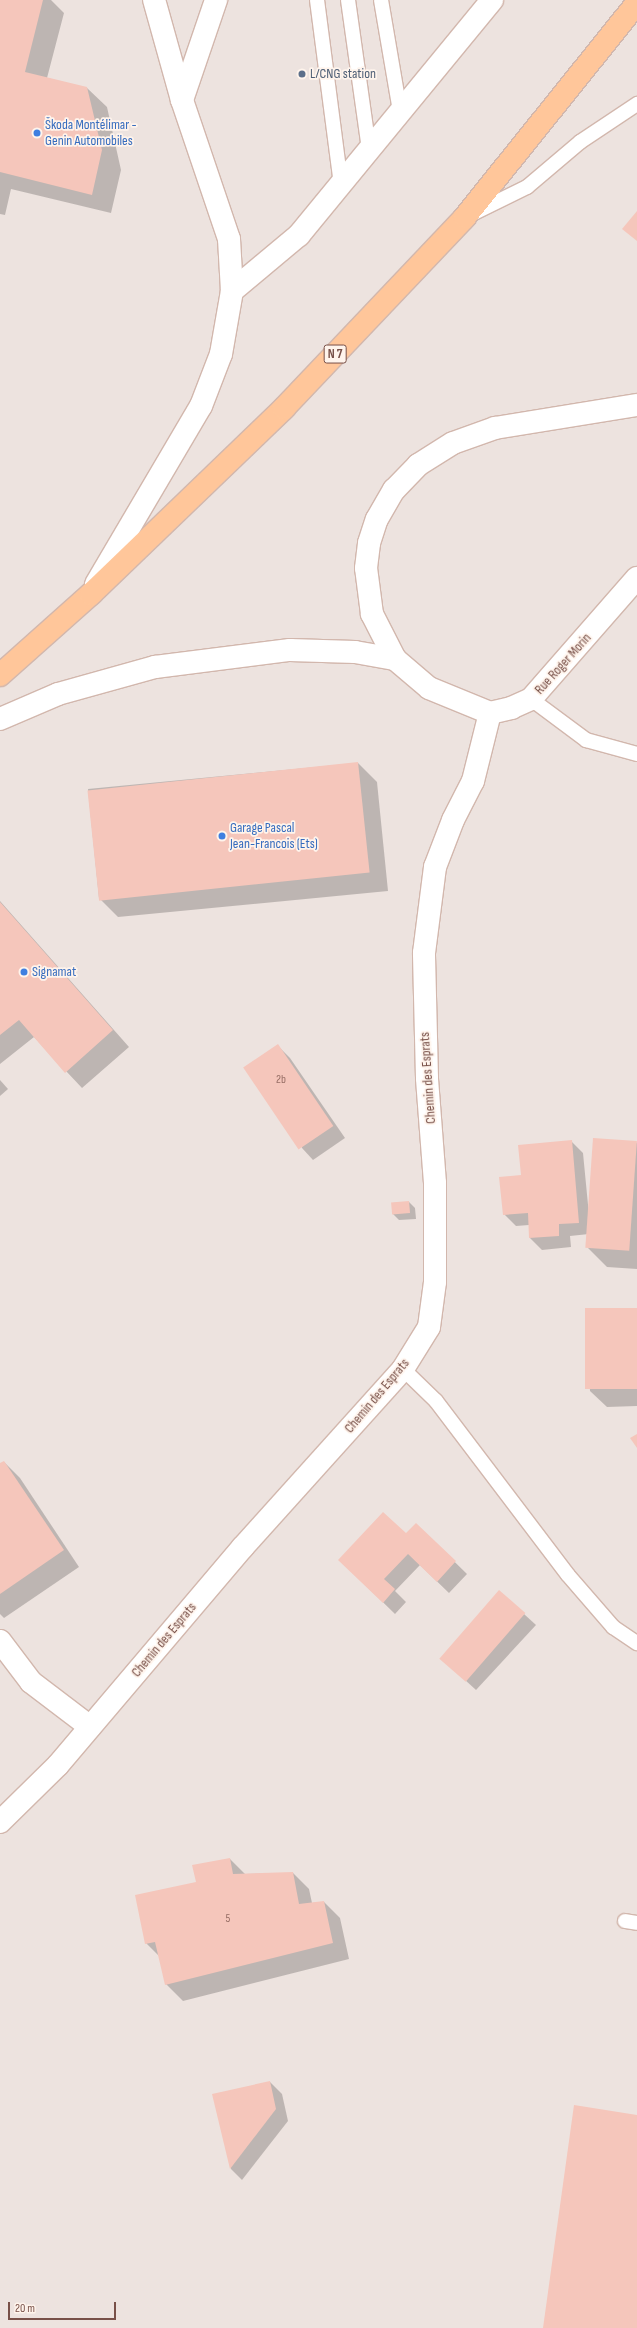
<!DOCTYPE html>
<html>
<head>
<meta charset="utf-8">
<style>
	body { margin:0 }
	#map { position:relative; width:637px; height:2328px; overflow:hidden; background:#feefe5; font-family:"Sofia Sans Condensed",sans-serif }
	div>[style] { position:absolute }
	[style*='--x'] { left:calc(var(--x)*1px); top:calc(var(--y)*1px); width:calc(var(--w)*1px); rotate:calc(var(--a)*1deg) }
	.industrial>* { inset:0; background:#ede3df; transform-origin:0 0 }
	.shadow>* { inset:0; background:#0003 }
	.building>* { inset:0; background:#f5c6bb; transform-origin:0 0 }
	.roads { filter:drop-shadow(1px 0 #d2b7ad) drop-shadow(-1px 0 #d2b7ad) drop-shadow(0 1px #d2b7ad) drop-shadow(0 -1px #d2b7ad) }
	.lane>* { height:14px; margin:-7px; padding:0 7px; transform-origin:7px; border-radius:7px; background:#fff }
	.street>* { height:22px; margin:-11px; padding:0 11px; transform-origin:11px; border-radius:11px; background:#fff }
	.primary>* { height:22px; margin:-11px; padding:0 11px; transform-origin:11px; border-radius:11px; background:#ffc69a }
	.dots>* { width:11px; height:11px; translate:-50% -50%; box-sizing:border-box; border:2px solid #fff4ec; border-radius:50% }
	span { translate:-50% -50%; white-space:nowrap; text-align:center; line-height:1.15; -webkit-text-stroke:3.5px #fff4ec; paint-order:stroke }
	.number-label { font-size:12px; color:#976e65 }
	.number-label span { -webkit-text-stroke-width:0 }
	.shield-label span { padding:1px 3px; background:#fff4ec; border:1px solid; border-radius:3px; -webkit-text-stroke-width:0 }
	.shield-label { font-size:13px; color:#785048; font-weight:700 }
	.service-label { font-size:14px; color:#4e5e75 }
	.left { translate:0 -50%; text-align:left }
	.shop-label { font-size:14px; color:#366cbe }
	.street-label { font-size:14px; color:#785048 }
	.scale { position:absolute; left:8px; top:2302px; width:108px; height:18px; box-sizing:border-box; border:2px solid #785048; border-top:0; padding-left:5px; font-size:12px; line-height:14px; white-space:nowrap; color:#785048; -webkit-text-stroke:3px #fff4ec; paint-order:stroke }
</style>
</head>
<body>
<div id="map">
	<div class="industrial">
		<i style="left:0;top:0;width:637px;height:2328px"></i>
	</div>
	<div class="shadow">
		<i style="clip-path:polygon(0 0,51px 0,64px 13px,47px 78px,87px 88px,107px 107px,121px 170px,111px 213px,11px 189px,5px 215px,0 214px)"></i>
		<i style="clip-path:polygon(358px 763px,377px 782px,388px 891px,118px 917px,99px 898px,88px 789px)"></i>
		<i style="clip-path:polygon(0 901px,129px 1047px,82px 1088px,34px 1037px,0 1064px)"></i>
		<i style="clip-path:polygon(278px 1046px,290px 1058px,345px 1138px,313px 1160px,302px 1148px)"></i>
		<i style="clip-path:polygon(0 1080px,8px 1089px,0 1096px)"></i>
		<i style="clip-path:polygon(571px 1141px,583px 1153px,589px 1215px,637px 1142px,637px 1269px,607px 1267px,588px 1248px,589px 1234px,570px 1236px,571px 1247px,542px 1250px,530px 1238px,529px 1225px,516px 1226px,504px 1214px,522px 1176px)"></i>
		<i style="clip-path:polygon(409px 1202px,415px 1208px,416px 1219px,399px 1220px,393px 1214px,392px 1203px)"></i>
		<i style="clip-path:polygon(637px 1309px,637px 1406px,607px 1407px,590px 1391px,586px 1312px)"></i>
		<i style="clip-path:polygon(4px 1462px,20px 1478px,79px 1567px,4px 1618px,0 1614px,0 1465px)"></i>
		<i style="clip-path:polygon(416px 1524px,467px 1574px,449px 1593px,420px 1565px,395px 1591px,406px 1602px,395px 1614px,351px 1571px,406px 1535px)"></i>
		<i style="clip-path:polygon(524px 1614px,536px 1625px,476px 1690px,452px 1668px)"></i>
		<i style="clip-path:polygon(230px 1859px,245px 1874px,293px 1873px,309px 1889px,312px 1903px,324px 1902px,340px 1918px,349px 1959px,183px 2001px,166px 1984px,160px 1957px,146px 1943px,197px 1882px)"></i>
		<i style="clip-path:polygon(270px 2082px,282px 2094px,288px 2121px,242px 2180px,231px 2169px,214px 2095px)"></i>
	</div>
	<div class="building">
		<i style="clip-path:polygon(0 0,43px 0,25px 72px,87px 87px,102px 150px,92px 195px,0 172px)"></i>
		<i style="clip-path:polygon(637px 211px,637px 241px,622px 229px)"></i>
		<i style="left:358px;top:762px;width:111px;height:272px;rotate:84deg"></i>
		<i style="clip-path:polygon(0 902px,113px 1030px,65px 1073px,19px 1020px,0 1035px)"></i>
		<i style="left:278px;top:1044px;width:99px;height:42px;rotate:56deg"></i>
		<i style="left:593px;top:1138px;width:44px;height:110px;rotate:4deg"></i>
		<i style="clip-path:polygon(572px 1140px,579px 1223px,559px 1224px,559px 1236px,529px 1238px,528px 1213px,503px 1215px,499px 1177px,521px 1175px,518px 1145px)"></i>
		<i style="left:409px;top:1201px;width:12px;height:18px;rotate:85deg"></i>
		<i style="left:637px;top:1308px;width:81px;height:52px;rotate:90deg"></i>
		<i style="clip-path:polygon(637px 1434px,637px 1448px,630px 1438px)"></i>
		<i style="clip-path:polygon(4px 1461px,64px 1550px,0 1594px,0 1463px)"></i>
		<i style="clip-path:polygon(383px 1512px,406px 1533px,416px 1523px,456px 1561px,437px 1582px,408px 1554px,384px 1579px,395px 1589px,383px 1603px,338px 1560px)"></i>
		<i style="left:499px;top:1590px;width:35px;height:91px;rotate:41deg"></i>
		<i style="clip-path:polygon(230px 1858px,233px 1874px,293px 1872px,299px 1904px,324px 1901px,333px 1943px,165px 1985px,155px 1942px,145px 1944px,135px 1895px,196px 1882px,192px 1865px)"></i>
		<i style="clip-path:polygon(270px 2081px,276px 2109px,230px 2169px,212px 2094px)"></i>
		<i style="clip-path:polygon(574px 2105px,637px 2115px,637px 2328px,543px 2328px)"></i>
	</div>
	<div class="roads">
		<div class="lane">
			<i style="--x:317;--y:0;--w:186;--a:82.6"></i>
			<i style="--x:348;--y:0;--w:150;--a:82"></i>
			<i style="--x:381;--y:0;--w:113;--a:80.3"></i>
			<i style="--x:470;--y:215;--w:64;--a:-26.2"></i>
			<i style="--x:527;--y:187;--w:70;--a:-40.3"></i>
			<i style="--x:580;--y:142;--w:69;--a:-33.7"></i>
			<i style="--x:531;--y:699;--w:69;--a:36.7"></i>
			<i style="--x:586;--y:740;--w:53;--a:15.4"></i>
			<i style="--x:403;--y:1369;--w:46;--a:44.1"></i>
			<i style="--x:436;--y:1401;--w:218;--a:52.8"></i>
			<i style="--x:568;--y:1575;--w:69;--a:49.1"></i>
			<i style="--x:613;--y:1627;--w:29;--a:34"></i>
			<i style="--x:625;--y:1921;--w:12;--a:9"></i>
		</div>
		<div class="street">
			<i style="--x:182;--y:100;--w:106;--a:-71.2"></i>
			<i style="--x:232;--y:291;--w:87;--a:-39.9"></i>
			<i style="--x:299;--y:235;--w:304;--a:-50.6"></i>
			<i style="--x:96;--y:584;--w:207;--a:-59.5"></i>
			<i style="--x:201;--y:406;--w:56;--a:-69"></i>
			<i style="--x:221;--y:354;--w:64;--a:-80.1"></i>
			<i style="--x:232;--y:291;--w:52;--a:-93.3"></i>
			<i style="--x:229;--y:239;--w:147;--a:-108.7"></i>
			<i style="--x:182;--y:100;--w:104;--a:-105.6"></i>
			<i style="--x:490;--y:713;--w:66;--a:-157.7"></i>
			<i style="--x:429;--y:688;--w:45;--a:-139.5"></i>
			<i style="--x:395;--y:659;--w:51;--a:-117.1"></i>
			<i style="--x:372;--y:614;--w:46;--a:-97.4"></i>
			<i style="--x:366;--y:568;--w:25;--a:-83"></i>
			<i style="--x:369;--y:543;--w:25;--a:-72"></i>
			<i style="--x:377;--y:519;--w:34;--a:-60"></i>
			<i style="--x:394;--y:490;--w:35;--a:-46"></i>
			<i style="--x:418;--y:465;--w:41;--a:-32.2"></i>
			<i style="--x:453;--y:443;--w:45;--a:-19.7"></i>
			<i style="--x:495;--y:428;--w:144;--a:-9.2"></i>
			<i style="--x:490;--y:713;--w:22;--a:-13"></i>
			<i style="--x:511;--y:708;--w:22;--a:-24"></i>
			<i style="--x:531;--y:699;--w:161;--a:-48.8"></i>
			<i style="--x:0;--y:719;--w:63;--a:-23.3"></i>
			<i style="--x:58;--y:694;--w:101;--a:-15.6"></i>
			<i style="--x:155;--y:667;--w:136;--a:-7.2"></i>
			<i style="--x:290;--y:650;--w:65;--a:1.8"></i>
			<i style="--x:355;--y:652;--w:41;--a:9.9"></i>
			<i style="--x:0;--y:1641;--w:51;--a:52.9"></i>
			<i style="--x:31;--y:1682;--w:74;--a:37.3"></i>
			<i style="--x:0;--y:1822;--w:81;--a:-44.5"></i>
			<i style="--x:58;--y:1765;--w:286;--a:-49.7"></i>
			<i style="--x:243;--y:1547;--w:239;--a:-48"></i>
			<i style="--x:403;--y:1369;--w:49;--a:-58.2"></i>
			<i style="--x:429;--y:1327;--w:45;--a:-82.4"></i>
			<i style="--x:435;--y:1282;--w:99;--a:-90"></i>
			<i style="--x:435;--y:1183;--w:105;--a:-94.4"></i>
			<i style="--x:427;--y:1078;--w:125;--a:-91.4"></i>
			<i style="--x:424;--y:953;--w:87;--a:-82.7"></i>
			<i style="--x:435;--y:867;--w:50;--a:-69"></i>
			<i style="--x:453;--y:820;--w:44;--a:-62.9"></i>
			<i style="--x:473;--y:781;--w:70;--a:-76"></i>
		</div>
		<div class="primary">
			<i style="--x:0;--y:675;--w:122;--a:-41.7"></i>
			<i style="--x:91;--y:594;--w:268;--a:-43.9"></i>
			<i style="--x:284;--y:408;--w:263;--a:-46.5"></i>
			<i style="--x:465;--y:217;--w:275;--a:-51.2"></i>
		</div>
	</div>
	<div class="dots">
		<i style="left:302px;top:74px;background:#5c6f8a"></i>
		<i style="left:37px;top:133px;background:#3f7fe0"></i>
		<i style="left:222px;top:836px;background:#3f7fe0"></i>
		<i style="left:24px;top:972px;background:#3f7fe0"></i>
	</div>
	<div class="number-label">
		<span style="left:281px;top:1080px">2b</span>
		<span style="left:228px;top:1919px">5</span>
	</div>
	<div class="shield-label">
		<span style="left:335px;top:354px">N 7</span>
	</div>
	<div class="service-label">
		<span class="left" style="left:310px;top:74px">L/CNG station</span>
	</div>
	<div class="shop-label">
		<span class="left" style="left:45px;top:133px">Škoda Montélimar -<br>Genin Automobiles</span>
		<span class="left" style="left:230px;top:836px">Garage Pascal<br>Jean-Francois (Ets)</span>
		<span class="left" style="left:32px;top:972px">Signamat</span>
	</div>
	<div class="street-label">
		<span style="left:563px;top:664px;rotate:-48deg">Rue Roger Morin</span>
		<span style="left:428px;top:1078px;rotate:-94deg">Chemin des Esprats</span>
		<span style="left:377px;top:1396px;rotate:-50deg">Chemin des Esprats</span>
		<span style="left:164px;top:1640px;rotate:-50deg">Chemin des Esprats</span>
	</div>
	<div class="scale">20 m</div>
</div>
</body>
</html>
